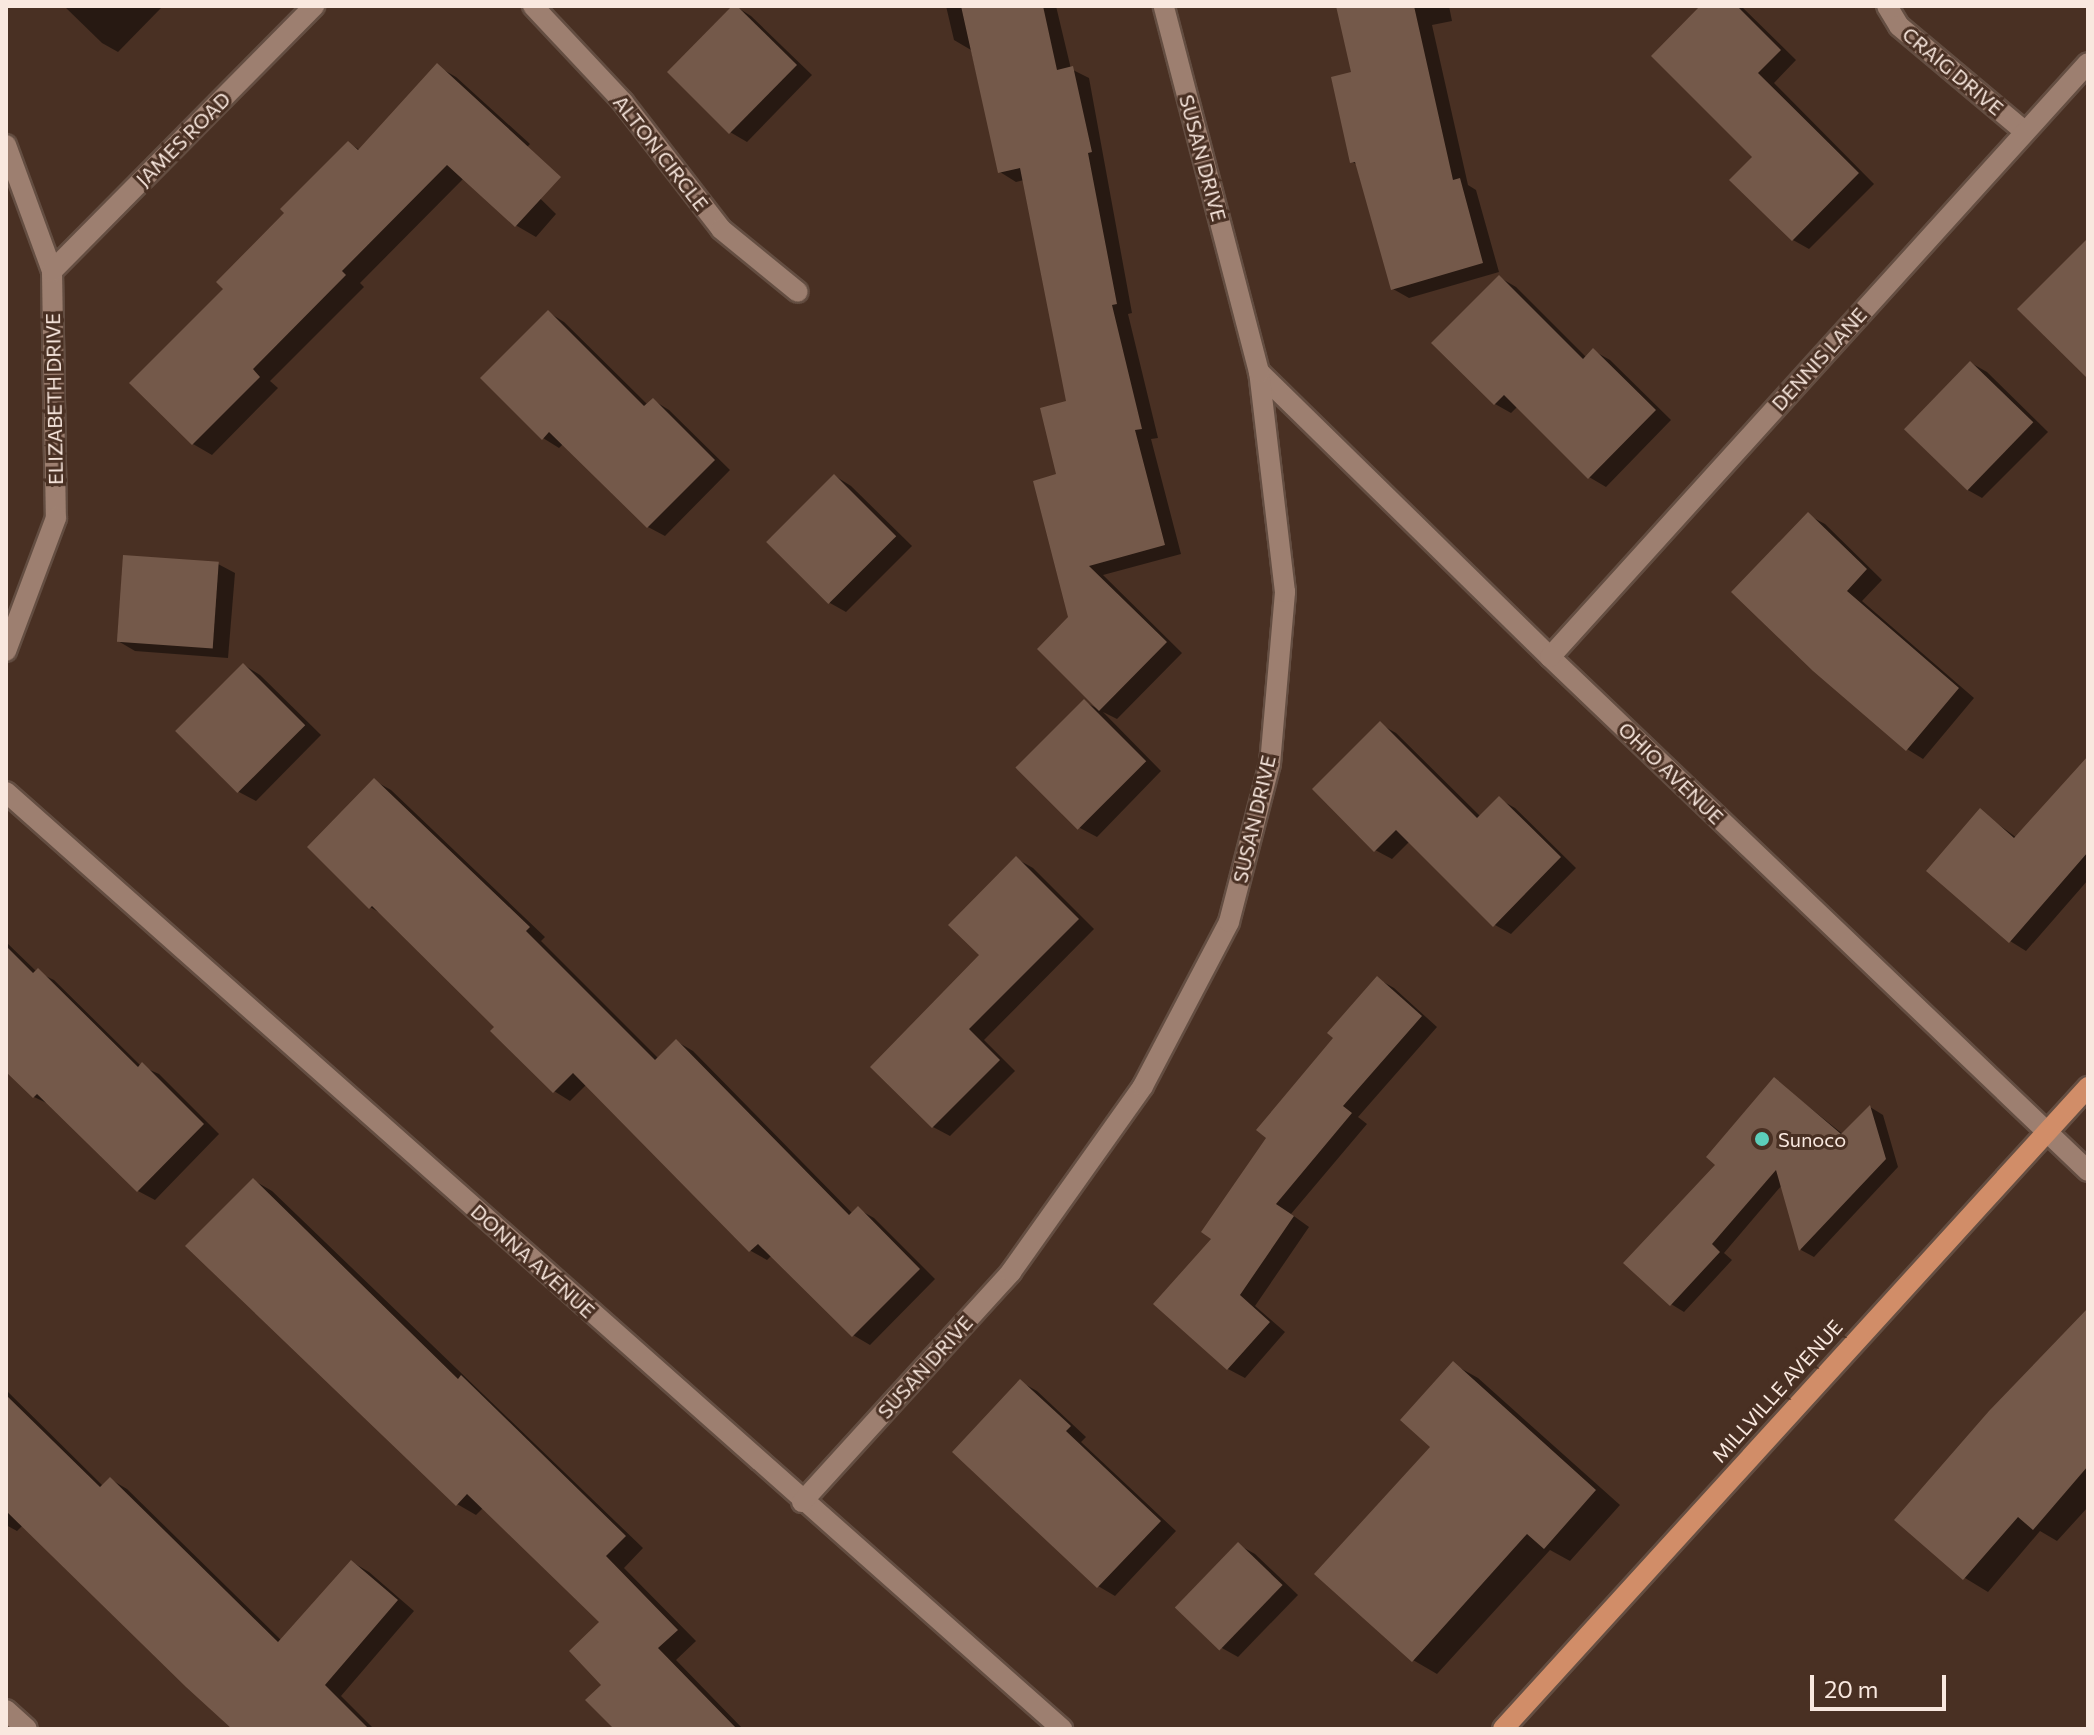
<!DOCTYPE html>
<html>
<head>
<meta charset="utf-8">
<style>
	body { margin:0 }
	#map { position:relative; width:2094px; height:1735px; overflow:hidden; background:#493023; font-family:Commissioner,sans-serif }
	div>[style] { position:absolute }
	[style*='--x'] { left:calc(var(--x)*1px); top:calc(var(--y)*1px); width:calc(var(--w)*1px); rotate:calc(var(--a)*1deg) }
	.shadow>* { inset:0; background:#0007 }
	.building>* { inset:0; background:#74594a; transform-origin:0 0 }
	.roads { filter:drop-shadow(2px 0 #644e42) drop-shadow(-2px 0 #644e42) drop-shadow(0 2px #644e42) drop-shadow(0 -2px #644e42) }
	.minor>* { height:20px; margin:-10px; padding:0 10px; transform-origin:10px; border-radius:10px; background:#9d7f70 }
	.major>* { height:20px; margin:-10px; padding:0 10px; transform-origin:10px; border-radius:10px; background:#d18d68 }
	.dots>* { width:22px; height:22px; translate:-50% -50%; box-sizing:border-box; border:4px solid #493023; border-radius:50% }
	span { translate:-50% -50%; white-space:nowrap; text-align:center; line-height:1.15; -webkit-text-stroke:6px #493023; paint-order:stroke }
	.street-label { font-size:20px; color:#f9e8df }
	.poi-label { font-size:20px; color:#f9e8df }
	.left { translate:0 -50%; text-align:left }
	.frame { position:absolute; inset:0; border:8px solid #f9e8df; pointer-events:none }
	.scale { position:absolute; left:1810px; top:1675px; width:136px; height:36px; box-sizing:border-box; border:4px solid #f9e8df; border-top:0; padding-left:10px; font-size:24px; line-height:28px; white-space:nowrap; color:#f9e8df; -webkit-text-stroke:6px #493023; paint-order:stroke }
</style>
</head>
<body>
<div id="map">
	<div class="shadow">
		<i style="clip-path:polygon(64px 6px,163px 6px,118px 52px,102px 43px)"></i>
		<i style="clip-path:polygon(735px 6px,751px 16px,812px 75px,747px 142px,730px 132px)"></i>
		<i style="clip-path:polygon(946px 6px,1056px 6px,1071px 69px,1089px 78px,1132px 313px,1128px 314px,1158px 438px,1151px 439px,1181px 554px,1103px 575px,1182px 653px,1117px 719px,1103px 712px,1161px 771px,1097px 837px,1080px 828px,1019px 768px,1085px 702px,1098px 709px,1071px 618px,1058px 475px,1068px 403px,1024px 180px,1016px 182px,1000px 172px,971px 50px,954px 40px)"></i>
		<i style="clip-path:polygon(1338px 6px,1449px 6px,1452px 21px,1432px 25px,1468px 185px,1476px 190px,1499px 272px,1409px 298px,1393px 289px,1358px 165px,1352px 162px,1353px 74px)"></i>
		<i style="clip-path:polygon(1703px 6px,1741px 6px,1796px 60px,1774px 83px,1874px 184px,1809px 249px,1793px 240px,1755px 157px)"></i>
		<i style="clip-path:polygon(437px 66px,456px 77px,530px 144px,508px 167px,556px 214px,536px 237px,517px 226px,464px 178px,360px 283px,364px 287px,270px 381px,278px 388px,212px 455px,193px 444px,226px 289px,348px 143px,360px 150px)"></i>
		<i style="clip-path:polygon(1499px 277px,1516px 287px,1587px 358px,1594px 351px,1610px 360px,1671px 420px,1606px 487px,1589px 477px,1518px 406px,1511px 413px,1495px 404px)"></i>
		<i style="clip-path:polygon(548px 312px,564px 322px,648px 405px,653px 400px,669px 410px,730px 470px,665px 536px,648px 527px,564px 443px,559px 448px,543px 438px)"></i>
		<i style="clip-path:polygon(1971px 363px,1987px 372px,2048px 432px,1982px 498px,1966px 489px,1905px 429px)"></i>
		<i style="clip-path:polygon(835px 476px,851px 486px,912px 546px,846px 612px,830px 603px)"></i>
		<i style="clip-path:polygon(1808px 515px,1825px 524px,1882px 580px,1862px 601px,1974px 698px,1923px 759px,1907px 749px)"></i>
		<i style="clip-path:polygon(218px 564px,235px 573px,228px 658px,135px 651px,118px 641px)"></i>
		<i style="clip-path:polygon(244px 665px,260px 675px,321px 735px,256px 801px,239px 792px)"></i>
		<i style="clip-path:polygon(1380px 724px,1396px 733px,1481px 817px,1499px 799px,1515px 808px,1576px 868px,1511px 934px,1495px 925px,1410px 841px,1392px 859px,1375px 850px)"></i>
		<i style="clip-path:polygon(2088px 759px,2088px 880px,2026px 951px,2010px 941px,1980px 811px,2017px 838px)"></i>
		<i style="clip-path:polygon(375px 781px,391px 790px,545px 937px,541px 941px,659px 1059px,676px 1041px,693px 1051px,853px 1214px,858px 1209px,874px 1218px,935px 1279px,870px 1345px,853px 1335px,772px 1255px,767px 1260px,751px 1251px,587px 1084px,570px 1101px,554px 1091px,497px 1027px,385px 916px,370px 907px)"></i>
		<i style="clip-path:polygon(1017px 859px,1033px 868px,1094px 929px,984px 1040px,1015px 1071px,950px 1136px,933px 1127px,873px 1067px,982px 955px)"></i>
		<i style="clip-path:polygon(6px 942px,37px 972px,54px 980px,141px 1066px,159px 1074px,219px 1134px,155px 1200px,138px 1191px,51px 1105px,34px 1097px,6px 1069px)"></i>
		<i style="clip-path:polygon(1378px 979px,1394px 988px,1437px 1027px,1358px 1117px,1367px 1124px,1291px 1214px,1309px 1227px,1255px 1306px,1285px 1332px,1245px 1378px,1228px 1369px,1155px 1304px,1214px 1239px,1336px 1038px)"></i>
		<i style="clip-path:polygon(1774px 1079px,1844px 1135px,1870px 1107px,1883px 1115px,1898px 1167px,1814px 1257px,1801px 1250px,1782px 1185px,1724px 1253px,1732px 1260px,1684px 1312px,1671px 1304px,1718px 1164px)"></i>
		<i style="clip-path:polygon(253px 1180px,272px 1191px,643px 1548px,624px 1568px,696px 1641px,676px 1660px,743px 1729px,616px 1729px,604px 1685px,602px 1622px,484px 1507px,476px 1515px,457px 1504px)"></i>
		<i style="clip-path:polygon(2088px 1310px,2088px 1507px,2057px 1541px,2040px 1531px,1988px 1592px,1965px 1578px,1897px 1520px)"></i>
		<i style="clip-path:polygon(1453px 1364px,1478px 1378px,1620px 1505px,1570px 1561px,1550px 1550px,1437px 1674px,1413px 1660px,1433px 1447px)"></i>
		<i style="clip-path:polygon(1021px 1382px,1037px 1391px,1086px 1437px,1081px 1442px,1176px 1531px,1115px 1596px,1098px 1586px)"></i>
		<i style="clip-path:polygon(6px 1390px,103px 1486px,110px 1479px,127px 1489px,282px 1641px,352px 1562px,369px 1572px,414px 1611px,341px 1696px,374px 1729px,234px 1729px,23px 1525px,17px 1531px,6px 1525px)"></i>
		<i style="clip-path:polygon(1239px 1545px,1255px 1554px,1298px 1595px,1238px 1657px,1222px 1648px,1179px 1608px)"></i>
	</div>
	<div class="building">
		<i style="clip-path:polygon(732px 6px,737px 6px,797px 65px,729px 134px,667px 72px)"></i>
		<i style="clip-path:polygon(961px 6px,1043px 6px,1057px 70px,1073px 66px,1092px 152px,1088px 153px,1117px 304px,1112px 305px,1142px 429px,1135px 430px,1165px 545px,1089px 566px,1167px 642px,1099px 711px,1037px 649px,1068px 617px,1033px 481px,1056px 474px,1040px 408px,1066px 401px,1020px 168px,998px 173px)"></i>
		<i style="clip-path:polygon(1336px 6px,1414px 6px,1453px 180px,1460px 178px,1483px 263px,1391px 290px,1355px 162px,1350px 163px,1331px 77px,1351px 72px)"></i>
		<i style="clip-path:polygon(1700px 6px,1737px 6px,1781px 50px,1758px 73px,1859px 173px,1792px 241px,1729px 180px,1752px 157px,1651px 56px)"></i>
		<i style="clip-path:polygon(437px 63px,561px 177px,515px 227px,447px 165px,342px 271px,346px 275px,253px 369px,260px 377px,192px 445px,129px 383px,223px 289px,216px 282px,284px 213px,280px 209px,348px 141px,358px 150px)"></i>
		<i style="clip-path:polygon(2088px 238px,2088px 379px,2017px 309px)"></i>
		<i style="clip-path:polygon(1499px 275px,1583px 359px,1593px 348px,1656px 410px,1588px 479px,1504px 395px,1494px 405px,1431px 343px)"></i>
		<i style="clip-path:polygon(548px 310px,644px 406px,653px 398px,715px 460px,647px 528px,549px 432px,542px 440px,480px 378px)"></i>
		<i style="left:1970px;top:361px;width:88px;height:95px;rotate:44deg"></i>
		<i style="left:834px;top:474px;width:88px;height:96px;rotate:45deg"></i>
		<i style="clip-path:polygon(1808px 512px,1867px 569px,1847px 591px,1959px 688px,1906px 751px,1813px 671px,1731px 592px)"></i>
		<i style="left:123px;top:555px;width:96px;height:87px;rotate:4deg"></i>
		<i style="left:243px;top:663px;width:88px;height:96px;rotate:45deg"></i>
		<i style="left:1084px;top:699px;width:88px;height:97px;rotate:45deg"></i>
		<i style="clip-path:polygon(1380px 721px,1477px 818px,1499px 796px,1561px 857px,1493px 927px,1396px 830px,1374px 852px,1312px 789px)"></i>
		<i style="clip-path:polygon(2088px 756px,2088px 852px,2009px 943px,1926px 871px,1980px 808px,2014px 838px)"></i>
		<i style="clip-path:polygon(374px 778px,530px 927px,526px 931px,655px 1060px,676px 1039px,849px 1215px,858px 1206px,920px 1269px,852px 1337px,758px 1244px,749px 1252px,573px 1073px,553px 1093px,490px 1031px,494px 1027px,372px 906px,369px 909px,307px 847px)"></i>
		<i style="clip-path:polygon(1016px 856px,1079px 919px,969px 1029px,1000px 1060px,932px 1128px,870px 1067px,979px 955px,948px 925px)"></i>
		<i style="clip-path:polygon(6px 946px,33px 973px,38px 968px,138px 1067px,142px 1062px,204px 1124px,137px 1192px,37px 1094px,33px 1098px,6px 1072px)"></i>
		<i style="clip-path:polygon(1377px 976px,1422px 1016px,1343px 1106px,1352px 1113px,1276px 1204px,1294px 1216px,1240px 1295px,1270px 1322px,1227px 1370px,1153px 1304px,1211px 1239px,1201px 1232px,1266px 1138px,1256px 1130px,1333px 1038px,1327px 1033px)"></i>
		<i style="clip-path:polygon(1774px 1077px,1841px 1134px,1870px 1105px,1886px 1159px,1799px 1251px,1776px 1170px,1712px 1244px,1720px 1252px,1670px 1306px,1623px 1263px,1715px 1165px,1706px 1157px)"></i>
		<i style="clip-path:polygon(253px 1178px,458px 1379px,461px 1375px,626px 1536px,606px 1556px,678px 1630px,658px 1648px,737px 1729px,614px 1729px,585px 1700px,601px 1685px,569px 1651px,599px 1622px,467px 1494px,456px 1506px,185px 1246px)"></i>
		<i style="clip-path:polygon(2088px 1308px,2088px 1466px,2033px 1530px,2018px 1517px,1963px 1580px,1894px 1520px,1989px 1411px)"></i>
		<i style="clip-path:polygon(1453px 1361px,1596px 1490px,1544px 1549px,1527px 1534px,1412px 1662px,1314px 1574px,1430px 1447px,1400px 1420px)"></i>
		<i style="clip-path:polygon(1020px 1379px,1071px 1426px,1066px 1431px,1161px 1521px,1097px 1588px,952px 1452px)"></i>
		<i style="clip-path:polygon(6px 1395px,100px 1487px,110px 1477px,278px 1642px,351px 1560px,398px 1600px,325px 1685px,369px 1729px,232px 1729px,186px 1687px,6px 1511px)"></i>
		<i style="left:1238px;top:1542px;width:62px;height:91px;rotate:44deg"></i>
	</div>
	<div class="roads">
		<div class="minor">
			<i style="--x:533;--y:6;--w:132;--a:46.8"></i>
			<i style="--x:623;--y:102;--w:160;--a:52.3"></i>
			<i style="--x:721;--y:229;--w:99;--a:39.3"></i>
			<i style="--x:1887;--y:6;--w:23;--a:59"></i>
			<i style="--x:1899;--y:26;--w:163;--a:40"></i>
			<i style="--x:6;--y:145;--w:134;--a:69.9"></i>
			<i style="--x:52;--y:271;--w:247;--a:89.1"></i>
			<i style="--x:56;--y:518;--w:142;--a:110.6"></i>
			<i style="--x:52;--y:271;--w:373;--a:-45.3"></i>
			<i style="--x:1259;--y:372;--w:407;--a:44.4"></i>
			<i style="--x:1550;--y:657;--w:744;--a:43.69"></i>
			<i style="--x:1550;--y:657;--w:801;--a:-47.83"></i>
			<i style="--x:6;--y:792;--w:1412;--a:41.58"></i>
			<i style="--x:802;--y:1502;--w:311;--a:-47.7"></i>
			<i style="--x:1011;--y:1272;--w:228;--a:-54.6"></i>
			<i style="--x:1143;--y:1086;--w:185;--a:-62.3"></i>
			<i style="--x:1229;--y:922;--w:163;--a:-75.5"></i>
			<i style="--x:1270;--y:764;--w:173;--a:-85"></i>
			<i style="--x:1285;--y:592;--w:222;--a:-96.7"></i>
			<i style="--x:1259;--y:372;--w:378;--a:-104.6"></i>
			<i style="--x:6;--y:1710;--w:28;--a:42"></i>
		</div>
		<div class="major">
			<i style="--x:1503;--y:1729;--w:869;--a:-47.66"></i>
		</div>
	</div>
	<div class="dots">
		<i style="left:1762px;top:1139px;background:#5cceba"></i>
	</div>
	<div class="street-label">
		<span style="left:1953px;top:71px;rotate:40deg">CRAIG DRIVE</span>
		<span style="left:183px;top:139px;rotate:-45deg">JAMES ROAD</span>
		<span style="left:661px;top:153px;rotate:52deg">ALTON CIRCLE</span>
		<span style="left:1203px;top:158px;rotate:75deg">SUSAN DRIVE</span>
		<span style="left:1819px;top:359px;rotate:-48deg">DENNIS LANE</span>
		<span style="left:54px;top:399px;rotate:-91deg">ELIZABETH DRIVE</span>
		<span style="left:1671px;top:773px;rotate:44deg">OHIO AVENUE</span>
		<span style="left:1254px;top:819px;rotate:-77deg">SUSAN DRIVE</span>
		<span style="left:533px;top:1261px;rotate:42deg">DONNA AVENUE</span>
		<span style="left:925px;top:1367px;rotate:-48deg">SUSAN DRIVE</span>
		<span style="left:1777px;top:1391px;rotate:-48deg">MILLVILLE AVENUE</span>
	</div>
	<div class="poi-label">
		<span class="left" style="left:1778px;top:1139px">Sunoco</span>
	</div>
	<div class="frame"></div>
	<div class="scale">20 m</div>
</div>
</body>
</html>
